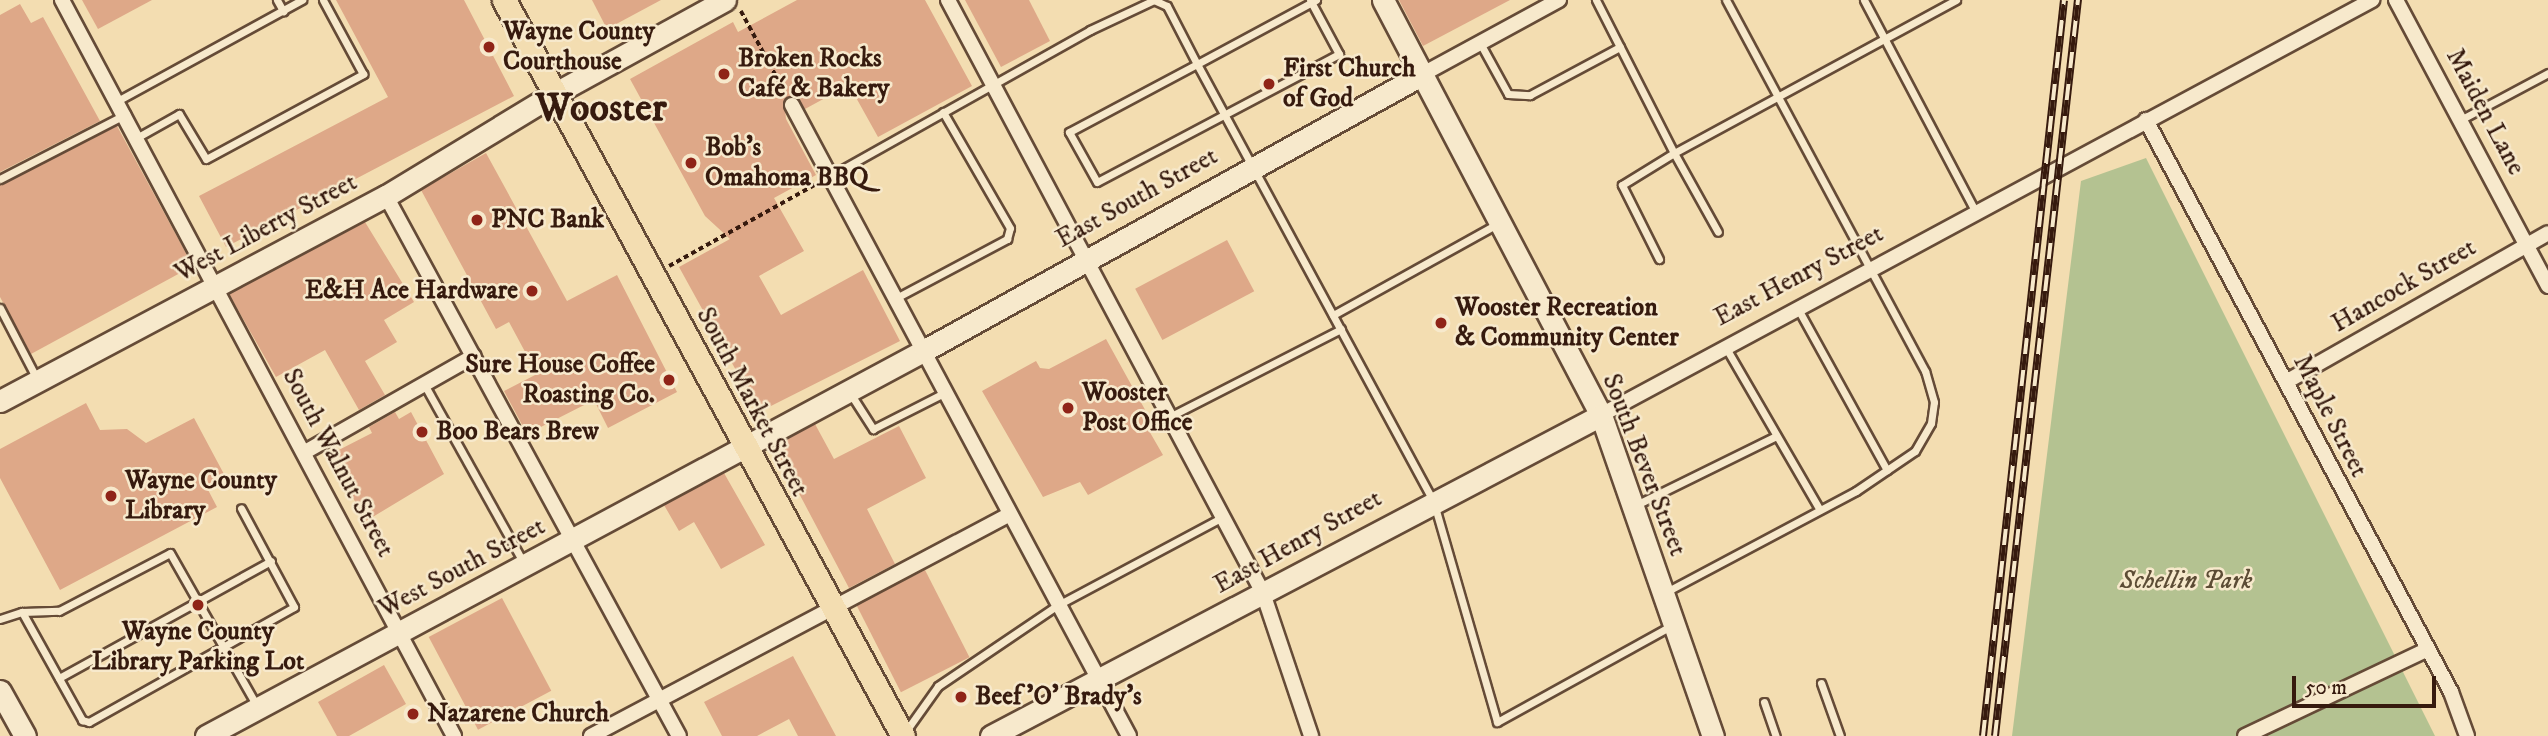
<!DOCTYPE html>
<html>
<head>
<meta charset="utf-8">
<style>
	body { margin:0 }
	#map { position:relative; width:2548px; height:736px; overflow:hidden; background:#f3ddb1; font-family:"IM FELL DW Pica",serif }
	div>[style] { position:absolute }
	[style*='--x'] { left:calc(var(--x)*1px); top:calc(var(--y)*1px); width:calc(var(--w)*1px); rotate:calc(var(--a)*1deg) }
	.green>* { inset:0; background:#b4c291 }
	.building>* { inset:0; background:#dea888; transform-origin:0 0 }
	.path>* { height:3.5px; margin-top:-1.75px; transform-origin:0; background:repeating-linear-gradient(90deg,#361a0e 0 5px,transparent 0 8.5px) }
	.roads { filter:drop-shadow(2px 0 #654b37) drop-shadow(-2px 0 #654b37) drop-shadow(0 2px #654b37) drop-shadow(0 -2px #654b37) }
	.lane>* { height:7px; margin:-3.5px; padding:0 3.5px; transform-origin:3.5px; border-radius:3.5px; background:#f7e9cc }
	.street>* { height:14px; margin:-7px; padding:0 7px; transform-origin:7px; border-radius:7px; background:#f7e9cc }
	.secondary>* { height:21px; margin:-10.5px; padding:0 10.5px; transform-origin:10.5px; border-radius:10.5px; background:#f7e9cc }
	.primary>* { height:23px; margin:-11.5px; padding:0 11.5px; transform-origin:11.5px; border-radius:11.5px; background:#f3ddb1 }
	.rail>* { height:8px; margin-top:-4px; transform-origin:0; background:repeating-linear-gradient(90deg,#f7e9cc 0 16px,#361a0e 0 32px); box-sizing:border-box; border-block:2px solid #361a0e }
	.dots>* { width:19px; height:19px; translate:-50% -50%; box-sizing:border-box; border:4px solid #f7e9cc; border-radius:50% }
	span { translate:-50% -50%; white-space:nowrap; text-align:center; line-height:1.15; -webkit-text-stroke:5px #f7e9cc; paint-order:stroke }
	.poi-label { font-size:26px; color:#361a0e; font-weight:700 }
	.left { translate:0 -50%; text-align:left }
	.right { translate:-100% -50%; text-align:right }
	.street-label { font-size:26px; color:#361a0e }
	.park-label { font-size:26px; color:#5c4c35; font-style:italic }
	.town-label { font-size:40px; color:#361a0e; font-weight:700 }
	.scale { position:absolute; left:2292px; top:676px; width:144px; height:32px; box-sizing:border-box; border:4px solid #361a0e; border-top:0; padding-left:9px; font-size:21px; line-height:24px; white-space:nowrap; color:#361a0e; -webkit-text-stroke:5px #f7e9cc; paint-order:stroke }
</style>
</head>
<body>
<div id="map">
	<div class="green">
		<i style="clip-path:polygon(2146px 158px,2435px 736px,2012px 736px,2081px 181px)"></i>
	</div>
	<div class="building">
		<i style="clip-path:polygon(82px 0,152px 0,98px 29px)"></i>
		<i style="clip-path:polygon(336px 0,464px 0,514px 96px,226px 247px,199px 196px,388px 97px)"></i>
		<i style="clip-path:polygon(592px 0,661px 0,607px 29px)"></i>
		<i style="clip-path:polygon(797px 0,925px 0,972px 86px,878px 137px,849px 85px,805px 109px,796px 97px,784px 99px,786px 119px,816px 175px,774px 198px,804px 251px,759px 276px,781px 315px,863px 270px,900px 341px,759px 412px,679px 267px,730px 239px,705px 216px,630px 79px,733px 22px,738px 32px)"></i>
		<i style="clip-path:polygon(965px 0,1029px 0,1050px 41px,1001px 67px)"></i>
		<i style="clip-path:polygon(1399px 0,1510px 0,1423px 46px)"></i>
		<i style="clip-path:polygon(20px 4px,31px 23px,43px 17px,100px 121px,0 172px,0 15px)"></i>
		<i style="clip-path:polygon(117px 126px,193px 266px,31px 354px,0 297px,0 185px)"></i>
		<i style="clip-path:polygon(486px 153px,567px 301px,617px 275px,677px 392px,608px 428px,594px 400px,527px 434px,504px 391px,537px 374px,509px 322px,496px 329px,421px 190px)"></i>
		<i style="clip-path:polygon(365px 222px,414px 302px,384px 320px,397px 342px,365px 361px,385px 395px,359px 410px,325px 350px,276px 377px,229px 294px)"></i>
		<i style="left:1227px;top:240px;width:58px;height:104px;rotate:62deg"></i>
		<i style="clip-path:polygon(1106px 339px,1154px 426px,1148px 429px,1163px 455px,1088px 495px,1080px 482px,1043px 497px,982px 391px,1036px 361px,1040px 368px,1049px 369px)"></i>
		<i style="clip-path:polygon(86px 403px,100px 430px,127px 429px,146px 443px,194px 418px,225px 476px,206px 486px,217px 507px,60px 590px,0 478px,0 449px)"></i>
		<i style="clip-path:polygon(395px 412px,399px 419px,411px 412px,444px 474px,366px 521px,329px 455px,372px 433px,369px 427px)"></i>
		<i style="clip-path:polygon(815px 424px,834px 459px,899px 426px,926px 478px,867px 509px,895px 564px,849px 588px,774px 446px)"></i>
		<i style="clip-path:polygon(724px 473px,765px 545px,721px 569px,694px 522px,679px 531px,664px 505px)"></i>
		<i style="left:925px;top:570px;width:98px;height:77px;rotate:63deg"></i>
		<i style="left:502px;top:598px;width:105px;height:83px;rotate:62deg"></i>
		<i style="clip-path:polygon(793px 656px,836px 736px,798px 736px,789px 719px,757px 736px,722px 736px,704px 702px)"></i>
		<i style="clip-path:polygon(384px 665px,406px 704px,349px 736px,337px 736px,318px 702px)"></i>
	</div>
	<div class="path">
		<i style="--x:741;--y:11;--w:91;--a:61.7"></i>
		<i style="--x:669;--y:266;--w:171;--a:-29.1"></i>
	</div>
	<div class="roads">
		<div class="lane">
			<i style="--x:277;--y:0;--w:13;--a:61"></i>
			<i style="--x:1316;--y:0;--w:135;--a:151.7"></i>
			<i style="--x:1197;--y:64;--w:496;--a:61.6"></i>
			<i style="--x:1433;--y:500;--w:231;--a:73.9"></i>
			<i style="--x:1497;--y:722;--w:201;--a:-28.9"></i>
			<i style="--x:1596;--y:0;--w:172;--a:63"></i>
			<i style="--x:1674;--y:153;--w:321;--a:-28.5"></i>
			<i style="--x:1864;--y:0;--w:240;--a:62.2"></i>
			<i style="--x:1480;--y:43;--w:58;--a:61.2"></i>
			<i style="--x:1508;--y:94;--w:22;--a:3"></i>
			<i style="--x:1530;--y:95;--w:102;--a:-28.1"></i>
			<i style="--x:119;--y:100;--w:209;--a:-28.7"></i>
			<i style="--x:2462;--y:119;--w:98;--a:-28.1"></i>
			<i style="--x:138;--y:137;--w:47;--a:-29.3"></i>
			<i style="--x:179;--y:114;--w:52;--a:59"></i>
			<i style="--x:206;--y:159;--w:179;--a:-28.4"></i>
			<i style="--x:363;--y:74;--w:84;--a:-118.4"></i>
			<i style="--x:830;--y:176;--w:298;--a:-29.3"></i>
			<i style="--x:1090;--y:30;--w:71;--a:-25.1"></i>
			<i style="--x:1154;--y:0;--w:14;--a:25"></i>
			<i style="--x:1167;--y:6;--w:65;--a:62.7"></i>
			<i style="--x:1197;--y:64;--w:145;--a:152"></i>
			<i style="--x:1069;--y:132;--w:57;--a:60.8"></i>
			<i style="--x:1097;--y:182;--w:274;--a:-27.9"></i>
			<i style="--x:1339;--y:54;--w:61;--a:-118.2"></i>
			<i style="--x:0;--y:179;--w:142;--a:-27.3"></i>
			<i style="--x:1659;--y:259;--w:83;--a:-116.6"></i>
			<i style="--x:1622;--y:185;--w:61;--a:-31.6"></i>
			<i style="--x:1674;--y:153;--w:90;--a:60.9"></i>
			<i style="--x:896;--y:298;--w:126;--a:-28"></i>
			<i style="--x:1007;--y:239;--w:11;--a:-75"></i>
			<i style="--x:1010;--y:228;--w:134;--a:-120"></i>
			<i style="--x:0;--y:308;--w:80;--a:62.5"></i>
			<i style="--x:1798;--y:309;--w:184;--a:61.1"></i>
			<i style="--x:1333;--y:315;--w:188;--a:-29"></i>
			<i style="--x:1726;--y:348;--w:187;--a:59.9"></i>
			<i style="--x:424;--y:384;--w:204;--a:60.9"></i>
			<i style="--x:850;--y:393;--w:43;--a:57.4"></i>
			<i style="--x:873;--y:429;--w:82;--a:-26.9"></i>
			<i style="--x:1171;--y:416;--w:191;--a:-27.1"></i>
			<i style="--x:1636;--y:505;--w:154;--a:-26.2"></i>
			<i style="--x:1666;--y:592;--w:215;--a:-28"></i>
			<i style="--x:1856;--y:491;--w:71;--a:-34.1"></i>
			<i style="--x:1915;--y:451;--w:32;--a:-60"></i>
			<i style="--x:1931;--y:423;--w:21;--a:-82"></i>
			<i style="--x:1934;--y:402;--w:32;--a:-106"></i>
			<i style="--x:1925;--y:371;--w:421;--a:-118.2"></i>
			<i style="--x:22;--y:612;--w:37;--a:-2"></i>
			<i style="--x:59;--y:611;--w:125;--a:-27.6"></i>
			<i style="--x:170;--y:553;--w:176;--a:60.4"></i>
			<i style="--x:0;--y:619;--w:23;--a:-18"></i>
			<i style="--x:22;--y:612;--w:124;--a:60.9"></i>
			<i style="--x:82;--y:720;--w:7;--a:16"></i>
			<i style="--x:89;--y:722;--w:235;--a:-29.3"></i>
			<i style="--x:294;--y:607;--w:112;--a:-118.2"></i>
			<i style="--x:59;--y:678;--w:242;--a:-28.9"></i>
			<i style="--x:1821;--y:683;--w:56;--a:70.3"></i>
			<i style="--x:1764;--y:702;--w:36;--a:71"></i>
			<i style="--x:906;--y:731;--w:55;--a:-54.6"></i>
			<i style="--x:938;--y:686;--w:143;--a:-34.1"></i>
			<i style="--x:1056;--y:606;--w:189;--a:-28.1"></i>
		</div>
		<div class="street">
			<i style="--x:62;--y:0;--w:834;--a:61.96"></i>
			<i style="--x:948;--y:0;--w:671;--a:62.02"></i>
			<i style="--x:1263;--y:593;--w:151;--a:71.4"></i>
			<i style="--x:2396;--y:0;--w:324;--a:62"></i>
			<i style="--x:1423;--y:74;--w:155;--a:-28.6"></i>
			<i style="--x:792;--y:105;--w:715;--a:61.89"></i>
			<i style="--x:2146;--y:120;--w:648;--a:61.93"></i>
			<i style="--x:2451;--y:692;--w:47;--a:70"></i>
			<i style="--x:386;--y:196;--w:614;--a:61.52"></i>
			<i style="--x:2286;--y:382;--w:301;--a:-29.6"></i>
			<i style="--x:1601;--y:415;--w:876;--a:-28.29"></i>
			<i style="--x:305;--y:452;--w:194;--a:-29.6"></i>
			<i style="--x:591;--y:736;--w:472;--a:-27.9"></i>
			<i style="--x:2245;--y:736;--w:200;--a:-25.4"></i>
		</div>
		<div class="secondary">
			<i style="--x:1383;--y:0;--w:469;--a:62.3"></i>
			<i style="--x:1601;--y:415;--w:340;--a:70.8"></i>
			<i style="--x:0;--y:401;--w:437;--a:-28"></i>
			<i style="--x:386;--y:196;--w:197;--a:-31.3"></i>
			<i style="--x:554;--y:94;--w:195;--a:-28.8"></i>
			<i style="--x:0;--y:691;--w:51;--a:60.9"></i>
			<i style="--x:206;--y:736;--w:816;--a:-28.23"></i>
			<i style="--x:925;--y:350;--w:569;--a:-29"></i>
			<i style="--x:991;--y:736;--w:689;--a:-27.75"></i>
		</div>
		<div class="primary">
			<i style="--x:504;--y:0;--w:837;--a:61.54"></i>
		</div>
	</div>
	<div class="rail">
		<i style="--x:1983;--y:736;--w:740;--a:-83.72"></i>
		<i style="--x:1995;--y:736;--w:741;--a:-83.57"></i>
	</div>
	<div class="dots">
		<i style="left:489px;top:47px;background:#8f2418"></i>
		<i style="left:724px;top:74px;background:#8f2418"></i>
		<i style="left:1269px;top:84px;background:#8f2418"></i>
		<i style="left:691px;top:163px;background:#8f2418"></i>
		<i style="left:477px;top:220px;background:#8f2418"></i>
		<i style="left:532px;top:291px;background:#8f2418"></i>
		<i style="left:1441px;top:323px;background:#8f2418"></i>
		<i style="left:669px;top:380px;background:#8f2418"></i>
		<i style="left:1068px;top:408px;background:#8f2418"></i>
		<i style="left:422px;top:432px;background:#8f2418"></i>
		<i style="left:111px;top:496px;background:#8f2418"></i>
		<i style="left:198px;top:605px;background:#8f2418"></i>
		<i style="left:961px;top:697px;background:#8f2418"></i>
		<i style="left:413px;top:714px;background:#8f2418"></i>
	</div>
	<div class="poi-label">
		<span class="left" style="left:503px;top:47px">Wayne County<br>Courthouse</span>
		<span class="left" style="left:738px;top:74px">Broken Rocks<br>Café &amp; Bakery</span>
		<span class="left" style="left:1283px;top:84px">First Church<br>of God</span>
		<span class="left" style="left:705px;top:163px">Bob's<br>Omahoma BBQ</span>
		<span class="left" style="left:491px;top:220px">PNC Bank</span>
		<span class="right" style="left:518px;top:291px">E&amp;H Ace Hardware</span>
		<span class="left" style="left:1455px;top:323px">Wooster Recreation<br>&amp; Community Center</span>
		<span class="right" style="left:655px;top:380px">Sure House Coffee<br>Roasting Co.</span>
		<span class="left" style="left:1082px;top:408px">Wooster<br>Post Office</span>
		<span class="left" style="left:436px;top:432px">Boo Bears Brew</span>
		<span class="left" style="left:125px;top:496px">Wayne County<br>Library</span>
		<span style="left:198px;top:647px">Wayne County<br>Library Parking Lot</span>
		<span class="left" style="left:975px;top:697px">Beef 'O' Brady's</span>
		<span class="left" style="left:427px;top:714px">Nazarene Church</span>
	</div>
	<div class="street-label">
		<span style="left:2485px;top:112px;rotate:62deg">Maiden Lane</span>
		<span style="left:1137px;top:198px;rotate:-29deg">East South Street</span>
		<span style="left:266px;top:228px;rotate:-28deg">West Liberty Street</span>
		<span style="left:1799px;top:276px;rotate:-28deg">East Henry Street</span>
		<span style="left:2404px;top:286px;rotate:-30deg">Hancock Street</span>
		<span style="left:752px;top:402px;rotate:62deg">South Market Street</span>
		<span style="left:2330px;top:416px;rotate:63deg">Maple Street</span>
		<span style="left:338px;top:463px;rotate:62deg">South Walnut Street</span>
		<span style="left:1644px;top:465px;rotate:69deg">South Bever Street</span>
		<span style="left:1298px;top:542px;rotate:-29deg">East Henry Street</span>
		<span style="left:462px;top:568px;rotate:-28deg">West South Street</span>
	</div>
	<div class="park-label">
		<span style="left:2186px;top:581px">Schellin Park</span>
	</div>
	<div class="town-label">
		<span style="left:601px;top:109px">Wooster</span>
	</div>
	<div class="scale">50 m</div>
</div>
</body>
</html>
